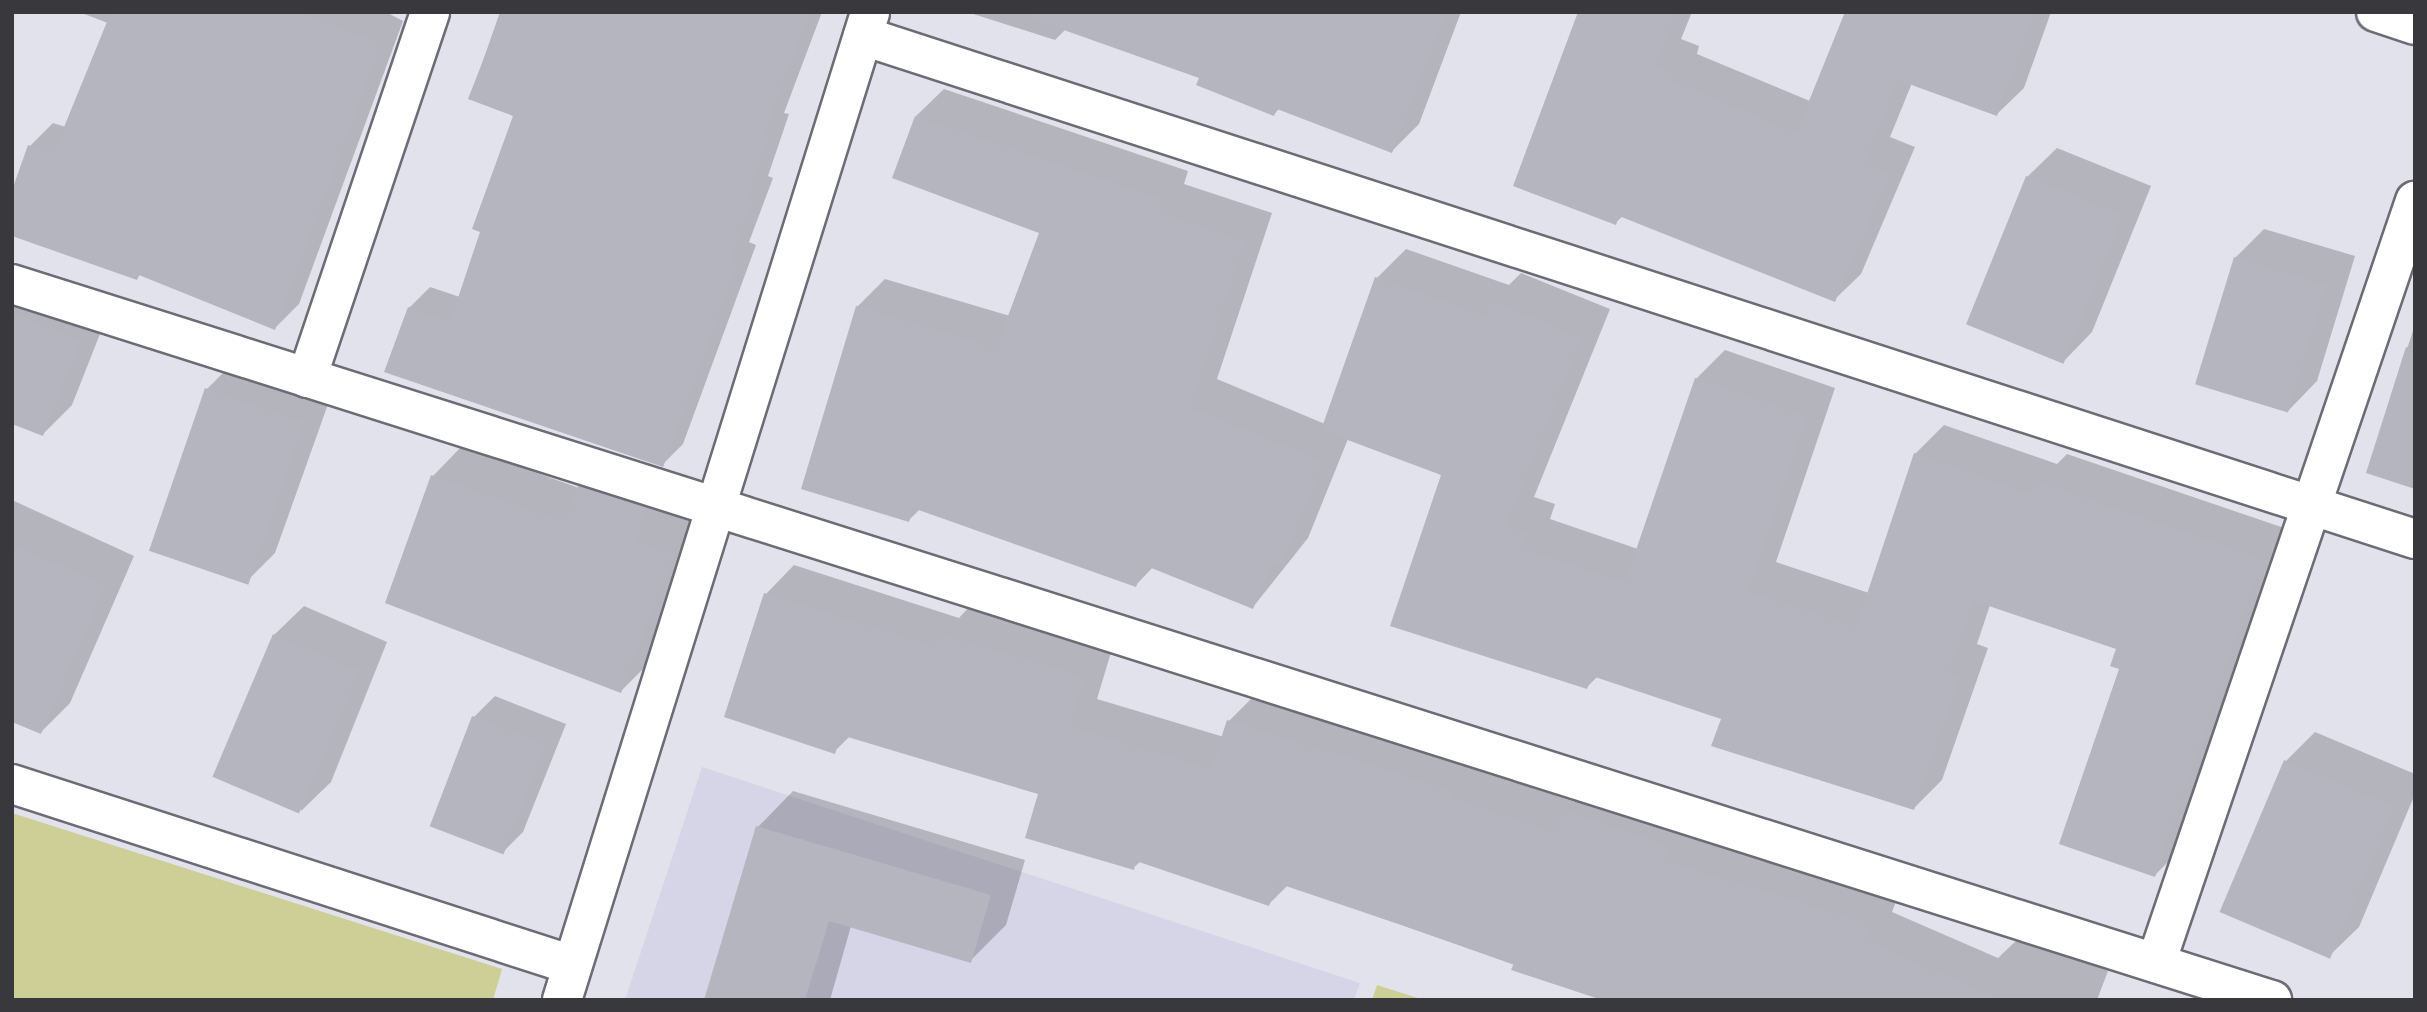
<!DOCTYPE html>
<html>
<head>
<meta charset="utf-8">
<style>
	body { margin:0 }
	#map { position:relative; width:2427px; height:1012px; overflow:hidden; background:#e2e2ec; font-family:Overpass,sans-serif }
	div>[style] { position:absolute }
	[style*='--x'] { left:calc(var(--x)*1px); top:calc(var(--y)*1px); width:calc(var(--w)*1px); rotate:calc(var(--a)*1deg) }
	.built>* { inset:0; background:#d6d5e7 }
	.green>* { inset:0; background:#cdcf97 }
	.shadow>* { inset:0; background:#0003 }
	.building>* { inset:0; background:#b5b5bf; transform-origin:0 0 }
	.roads { filter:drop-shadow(2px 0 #6d6c75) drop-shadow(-2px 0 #6d6c75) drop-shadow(0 2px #6d6c75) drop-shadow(0 -2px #6d6c75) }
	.minor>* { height:38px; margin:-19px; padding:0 19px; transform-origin:19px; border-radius:19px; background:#fff }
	span { translate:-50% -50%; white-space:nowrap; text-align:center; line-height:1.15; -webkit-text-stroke:5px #efeffa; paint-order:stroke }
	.frame { position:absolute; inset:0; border:14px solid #39393d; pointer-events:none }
</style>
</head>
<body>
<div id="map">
	<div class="built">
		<i style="clip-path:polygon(702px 767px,1360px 983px,1354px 1000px,625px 1000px)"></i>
	</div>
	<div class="green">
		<i style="clip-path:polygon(12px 813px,502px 969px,493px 1000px,12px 1000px)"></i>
		<i style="clip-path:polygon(1377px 985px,1424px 1000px,1372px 1000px)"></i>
	</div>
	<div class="shadow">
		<i style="clip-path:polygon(79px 12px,386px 12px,403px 21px,299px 304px,275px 328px,141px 274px,137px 278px,30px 146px,53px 123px,66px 127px,108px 23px)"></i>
		<i style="clip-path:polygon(500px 12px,822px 12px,784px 113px,789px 114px,768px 176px,773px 178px,749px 242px,756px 245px,683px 444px,662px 465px,409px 308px,430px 287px,460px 297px,482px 231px,515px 115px,470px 98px)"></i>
		<i style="clip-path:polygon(967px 12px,1461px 12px,1419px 124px,1392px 151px,1280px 108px,1274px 114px,1201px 77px,1066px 29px,1055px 40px)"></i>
		<i style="clip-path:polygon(1580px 12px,1692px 12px,1681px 39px,1699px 46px,1697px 54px,1810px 101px,1846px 12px,2051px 12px,2024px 88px,1997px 114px,1912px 83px,1890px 137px,1915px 147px,1861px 274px,1834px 300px,1623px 216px,1615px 223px)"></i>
		<i style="clip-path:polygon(944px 89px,1188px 171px,1184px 184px,1272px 213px,1217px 379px,1325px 424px,1377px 278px,1406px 249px,1509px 285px,1521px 273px,1610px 309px,1534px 497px,1555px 504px,1550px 519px,1638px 549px,1696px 379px,1725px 350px,1835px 388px,1776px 562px,1869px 593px,1915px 454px,1944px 425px,2057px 464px,2067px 454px,2290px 530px,2184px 846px,2155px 875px,2118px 648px,1990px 605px,1977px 644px,1988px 648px,1942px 780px,1914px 808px,1723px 718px,1598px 676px,1587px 687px,1443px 474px,1348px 439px,1308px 538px,1253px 607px,1153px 567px,1136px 585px,920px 509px,909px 520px,857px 307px,885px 279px,1010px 316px,1042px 232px,916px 116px)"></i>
		<i style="clip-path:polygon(2057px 148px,2151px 186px,2092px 332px,2063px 362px,2027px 177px)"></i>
		<i style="clip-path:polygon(2264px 229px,2355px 256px,2317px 381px,2288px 411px,2235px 258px)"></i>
		<i style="clip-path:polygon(12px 273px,109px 311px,72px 405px,43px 434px,12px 422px)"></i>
		<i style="clip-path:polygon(2415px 324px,2415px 487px,2368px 472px)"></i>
		<i style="clip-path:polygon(236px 360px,332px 393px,275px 553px,246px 582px,207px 389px)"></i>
		<i style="clip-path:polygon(462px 446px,579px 488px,609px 458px,676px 479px,665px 512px,702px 526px,650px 662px,621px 691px,433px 476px)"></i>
		<i style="clip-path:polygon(12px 500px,134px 556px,70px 703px,41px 732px,12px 720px)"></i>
		<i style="clip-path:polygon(794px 565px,959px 618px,970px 606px,1112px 649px,1097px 699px,1224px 737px,1229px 721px,1257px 693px,1481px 763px,1478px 770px,1575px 802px,1594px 783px,1898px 896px,1892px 912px,1998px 958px,2020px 937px,2108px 971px,2097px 1000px,1614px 1000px,1288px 885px,1269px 904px,1141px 861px,1133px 868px,1040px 793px,850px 736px,834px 752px,766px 594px)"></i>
		<i style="clip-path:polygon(304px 606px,387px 642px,331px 782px,301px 811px,274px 635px)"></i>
		<i style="clip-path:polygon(495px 696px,566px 724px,523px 832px,502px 853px,474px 717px)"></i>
		<i style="clip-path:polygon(2315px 732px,2415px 774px,2415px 794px,2359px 927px,2329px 956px,2286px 761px)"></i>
		<i style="clip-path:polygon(793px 791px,1025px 860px,1006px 925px,970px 961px,851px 926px,830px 1000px,706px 1000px,758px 827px)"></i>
	</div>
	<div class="building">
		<i style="clip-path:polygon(111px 12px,299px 12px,381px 44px,275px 330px,139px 275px,137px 280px,12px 236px,12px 190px,28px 145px,53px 154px)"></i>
		<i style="clip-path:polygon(502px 12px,810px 12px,764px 133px,769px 135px,748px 197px,754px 199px,729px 263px,737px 266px,663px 467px,384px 372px,408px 307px,450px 322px,480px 232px,472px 229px,513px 116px,468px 99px)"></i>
		<i style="clip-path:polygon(1030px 12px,1446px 12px,1392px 153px,1277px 109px,1274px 116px,1196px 85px,1199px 78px,1030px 18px)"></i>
		<i style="clip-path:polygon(1578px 12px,1677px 12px,1655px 66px,1674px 73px,1671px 80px,1796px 133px,1845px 12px,2035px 12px,1997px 116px,1898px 80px,1864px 164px,1889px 175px,1835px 302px,1619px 216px,1616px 225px,1513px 186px)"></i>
		<i style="clip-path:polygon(915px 116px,1162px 199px,1157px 212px,1245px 241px,1190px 407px,1324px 462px,1280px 568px,1272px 564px,1253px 609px,1144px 565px,1136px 587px,913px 508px,909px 522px,801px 489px,856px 306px,996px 348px,1039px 233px,892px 178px)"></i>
		<i style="left:2026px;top:176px;width:105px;height:160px;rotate:22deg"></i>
		<i style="left:2234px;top:257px;width:97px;height:133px;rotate:17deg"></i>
		<i style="clip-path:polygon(1375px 277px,1485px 316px,1491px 301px,1582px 338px,1506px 526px,1527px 533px,1522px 548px,1625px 582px,1695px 378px,1807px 416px,1748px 591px,1856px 627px,1914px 453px,2032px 494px,2036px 481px,2263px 559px,2155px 877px,2059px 844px,2119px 669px,2110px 666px,2116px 649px,1974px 601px,1949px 673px,1960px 677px,1914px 810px,1711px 746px,1721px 719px,1592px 676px,1587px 689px,1390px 626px,1441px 475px,1321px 430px)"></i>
		<i style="clip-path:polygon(12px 314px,81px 340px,43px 436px,12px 424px)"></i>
		<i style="clip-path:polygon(2406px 347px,2415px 348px,2415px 489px,2366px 473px)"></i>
		<i style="left:205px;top:388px;width:105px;height:172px;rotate:19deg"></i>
		<i style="clip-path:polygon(431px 475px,564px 522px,578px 486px,648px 508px,636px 541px,674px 555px,621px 693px,385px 603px)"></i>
		<i style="clip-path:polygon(12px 545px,106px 585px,41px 734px,12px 722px)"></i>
		<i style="clip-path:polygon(764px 593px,936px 647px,940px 634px,1085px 677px,1070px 727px,1211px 769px,1227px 720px,1454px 791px,1451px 798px,1557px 833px,1564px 810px,1670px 845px,1665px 861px,1871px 924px,1865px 940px,2001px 1000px,1602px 1000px,1511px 970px,1514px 963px,1277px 883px,1269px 906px,1136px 861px,1134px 870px,1025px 838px,1038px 794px,841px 735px,835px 754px,724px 717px)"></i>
		<i style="left:273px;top:634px;width:94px;height:155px;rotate:23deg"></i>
		<i style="left:472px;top:716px;width:79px;height:118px;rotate:21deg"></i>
		<i style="left:2284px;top:760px;width:120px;height:165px;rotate:23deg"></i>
		<i style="clip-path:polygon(756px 826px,991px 895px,971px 963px,829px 921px,805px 1000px,704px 1000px)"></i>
	</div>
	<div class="roads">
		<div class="minor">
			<i style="--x:2376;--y:12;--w:41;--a:18.4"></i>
			<i style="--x:863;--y:36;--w:1631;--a:17.96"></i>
			<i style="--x:12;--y:284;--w:2371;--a:17.58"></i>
			<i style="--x:307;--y:378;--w:386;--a:-71.4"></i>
			<i style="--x:12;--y:784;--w:589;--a:17.91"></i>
			<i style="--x:2156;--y:963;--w:805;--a:-71.23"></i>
			<i style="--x:562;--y:1000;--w:1034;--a:-72.67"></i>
		</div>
	</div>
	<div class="frame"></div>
</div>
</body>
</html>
